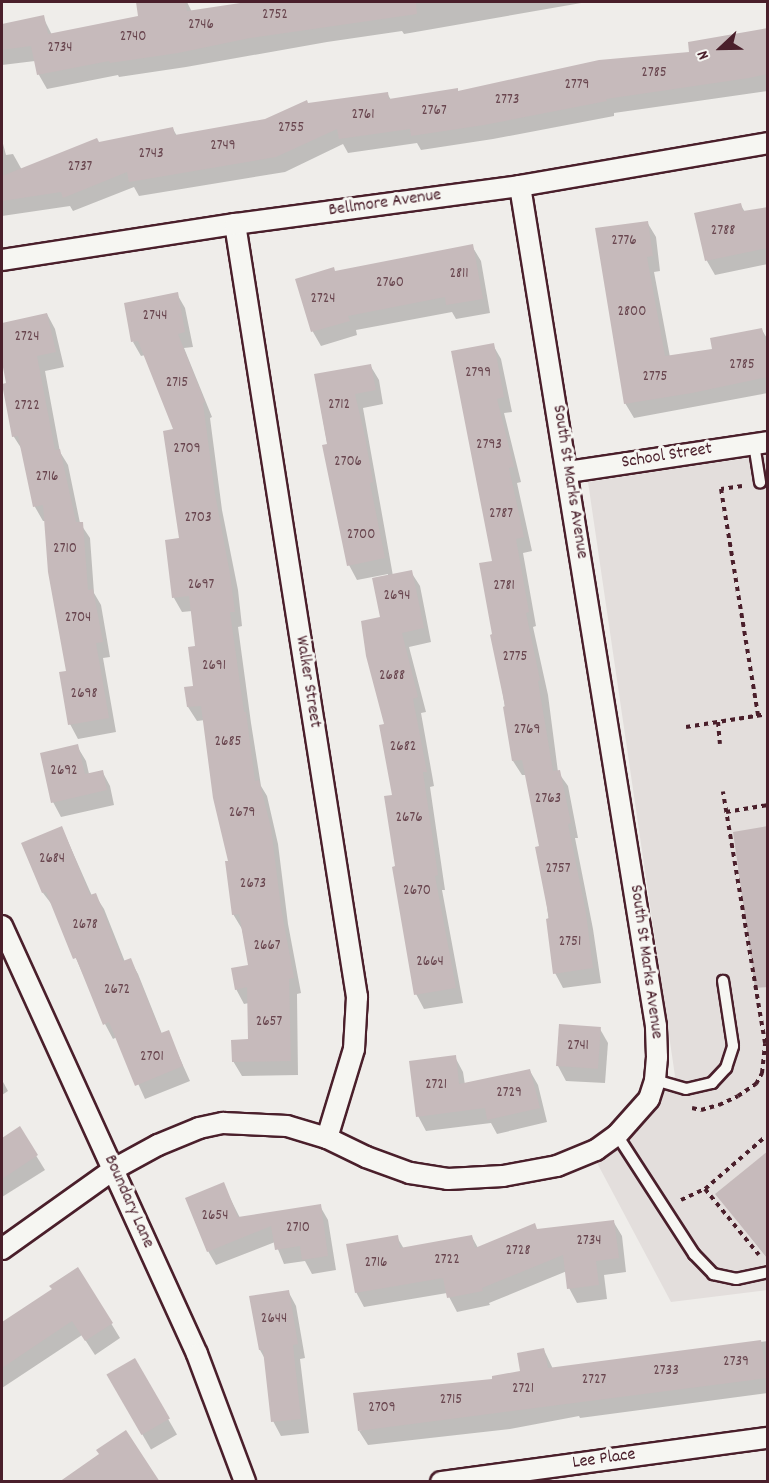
<!DOCTYPE html>
<html>
<head>
<meta charset="utf-8">
<style>
	body { margin:0 }
	#map { position:relative; width:769px; height:1483px; overflow:hidden; background:#efedea; font-family:Dekko,sans-serif }
	div>[style] { position:absolute }
	[style*='--x'] { left:calc(var(--x)*1px); top:calc(var(--y)*1px); width:calc(var(--w)*1px); rotate:calc(var(--a)*1deg) }
	.built>* { inset:0; background:#e3dedc }
	.shadow>* { inset:0; background:#0003; transform-origin:0 0 }
	.building>* { inset:0; background:#c6babb; transform-origin:0 0 }
	.path>* { height:4px; margin-top:-2px; transform-origin:0; background:repeating-linear-gradient(90deg,#4a1f2b 0 4.5px,transparent 0 9px) }
	.roads { filter:drop-shadow(2px 0 #4a1f2b) drop-shadow(-2px 0 #4a1f2b) drop-shadow(0 2px #4a1f2b) drop-shadow(0 -2px #4a1f2b) }
	.service>* { height:10px; margin:-5px; padding:0 5px; transform-origin:5px; border-radius:5px; background:#f6f6f2 }
	.minor>* { height:20px; margin:-10px; padding:0 10px; transform-origin:10px; border-radius:10px; background:#f6f6f2 }
	span { translate:-50% -50%; white-space:nowrap; text-align:center; line-height:1.15; -webkit-text-stroke:6px #f6f6f2; paint-order:stroke }
	.number-label { font-size:15px; color:#69464f }
	.number-label span { -webkit-text-stroke-width:0 }
	.street-label { font-size:18px; color:#4a1f2b }
	.frame { position:absolute; inset:0; border:3px solid #4a1f2b; pointer-events:none }
	.north { position:absolute; left:691px; top:18px; width:60px; height:60px; -webkit-text-stroke:4px #f6f6f2; paint-order:stroke; rotate:248deg; font-size:16px; font-weight:700; line-height:24px; text-align:center; color:#4a1f2b }
	.north::after { content:''; display:block; margin:auto; width:21px; height:27px; background:#4a1f2b; clip-path:polygon(50% 0,100% 100%,50% 72%,0 100%) }
</style>
</head>
<body>
<div id="map">
	<div class="built">
		<i style="clip-path:polygon(767px 455px,767px 1290px,671px 1302px,596px 1161px,628px 1135px,675px 1076px,588px 482px)"></i>
	</div>
	<div class="shadow">
		<i style="clip-path:polygon(137px 2px,187px 2px,192px 12px,255px 2px,587px 2px,404px 34px,402px 31px,327px 42px,186px 67px,119px 77px,118px 75px,47px 89px,39px 75px,35px 61px,2px 65px,2px 22px,3px 25px,43px 17px,52px 35px,140px 17px)"></i>
		<i style="clip-path:polygon(768px 30px,768px 91px,614px 113px,614px 116px,493px 139px,421px 150px,417px 143px,348px 153px,343px 144px,285px 172px,139px 196px,134px 187px,73px 211px,70px 206px,2px 216px,2px 140px,6px 155px,13px 154px,22px 170px,99px 143px,173px 129px,177px 136px,266px 121px,308px 105px,387px 93px,391px 100px,459px 93px,691px 53px)"></i>
		<i style="clip-path:polygon(740px 204px,745px 212px,768px 208px,768px 264px,715px 275px,707px 261px,696px 214px)"></i>
		<i style="clip-path:polygon(647px 222px,656px 237px,660px 271px,654px 272px,670px 357px,714px 350px,762px 330px,768px 340px,768px 393px,634px 418px,625px 403px)"></i>
		<i style="clip-path:polygon(472px 246px,481px 261px,490px 313px,456px 319px,452px 312px,356px 330px,357px 335px,321px 346px,313px 332px,297px 280px)"></i>
		<i style="clip-path:polygon(177px 294px,185px 308px,193px 347px,184px 348px,212px 417px,210px 418px,222px 510px,238px 590px,242px 626px,238px 627px,251px 723px,261px 786px,267px 796px,278px 844px,288px 924px,301px 993px,297px 994px,298px 1075px,242px 1076px,233px 1061px,250px 1041px,249px 1003px,244px 1004px,236px 989px,250px 966px,242px 929px,233px 914px,230px 862px,205px 720px,197px 721px,188px 707px,195px 687px,197px 648px,192px 611px,182px 612px,174px 598px,180px 539px,176px 430px,145px 355px,141px 356px,133px 342px)"></i>
		<i style="clip-path:polygon(47px 314px,55px 329px,64px 367px,45px 371px,60px 452px,68px 465px,80px 523px,90px 538px,94px 593px,101px 605px,110px 657px,103px 658px,116px 732px,78px 739px,70px 724px,68px 672px,45px 521px,43px 521px,35px 507px,23px 451px,14px 437px,4px 385px,8px 384px,2px 355px,2px 325px)"></i>
		<i style="clip-path:polygon(493px 345px,501px 359px,512px 412px,504px 413px,521px 482px,517px 483px,532px 551px,523px 553px,536px 626px,533px 627px,548px 695px,558px 772px,568px 786px,578px 838px,575px 838px,593px 929px,601px 983px,563px 988px,555px 973px,540px 848px,526px 775px,522px 775px,513px 761px,494px 635px)"></i>
		<i style="clip-path:polygon(370px 365px,379px 380px,383px 404px,363px 408px,393px 576px,411px 572px,420px 586px,431px 642px,409px 647px,426px 712px,421px 713px,434px 786px,430px 787px,445px 890px,442px 890px,463px 1003px,424px 1009px,416px 994px,397px 867px,394px 796px,385px 725px,381px 618px,388px 577px,388px 574px,357px 580px,349px 565px,315px 375px)"></i>
		<i style="clip-path:polygon(77px 746px,86px 761px,89px 774px,102px 771px,110px 786px,114px 805px,61px 817px,53px 802px)"></i>
		<i style="clip-path:polygon(62px 828px,92px 896px,95px 895px,104px 909px,125px 962px,130px 960px,138px 974px,162px 1034px,168px 1032px,190px 1081px,145px 1099px,117px 1037px,113px 1039px,105px 1024px,53px 906px,43px 893px)"></i>
		<i style="clip-path:polygon(600px 1029px,608px 1043px,605px 1083px,566px 1081px,558px 1066px)"></i>
		<i style="clip-path:polygon(455px 1057px,463px 1072px,465px 1085px,530px 1071px,538px 1085px,547px 1122px,497px 1134px,491px 1123px,426px 1131px,418px 1116px)"></i>
		<i style="clip-path:polygon(2px 1080px,8px 1091px,2px 1095px)"></i>
		<i style="clip-path:polygon(19px 1128px,45px 1170px,2px 1197px,2px 1140px)"></i>
		<i style="clip-path:polygon(768px 1153px,768px 1259px,717px 1194px)"></i>
		<i style="clip-path:polygon(223px 1184px,240px 1218px,320px 1206px,328px 1220px,336px 1270px,312px 1274px,305px 1261px,284px 1264px,275px 1242px,216px 1265px,208px 1251px)"></i>
		<i style="clip-path:polygon(613px 1221px,622px 1236px,626px 1272px,604px 1275px,607px 1299px,577px 1303px,569px 1288px,567px 1271px,489px 1303px,490px 1305px,457px 1312px,447px 1293px,364px 1307px,356px 1292px,397px 1237px,404px 1249px,472px 1237px,478px 1248px,537px 1230px)"></i>
		<i style="clip-path:polygon(78px 1269px,120px 1338px,95px 1355px,82px 1335px,2px 1388px,2px 1324px,53px 1290px)"></i>
		<i style="clip-path:polygon(288px 1291px,296px 1306px,305px 1358px,300px 1359px,309px 1433px,281px 1436px,273px 1421px,265px 1359px,260px 1350px)"></i>
		<i style="clip-path:polygon(768px 1341px,768px 1393px,580px 1418px,579px 1416px,510px 1429px,368px 1445px,359px 1431px,522px 1372px,544px 1350px,553px 1369px)"></i>
		<i style="left:134px;top:1360px;width:86px;height:30px;rotate:60deg"></i>
	</div>
	<div class="building">
		<i style="clip-path:polygon(136px 2px,185px 2px,187px 11px,247px 2px,416px 2px,417px 14px,250px 38px,178px 53px,110px 63px,109px 61px,37px 75px,31px 46px,2px 50px,2px 24px,44px 15px,48px 34px,138px 16px)"></i>
		<i style="clip-path:polygon(768px 28px,768px 74px,749px 78px,606px 99px,607px 101px,484px 125px,411px 136px,410px 129px,339px 139px,337px 129px,276px 157px,129px 182px,127px 172px,63px 198px,61px 192px,2px 201px,2px 176px,97px 138px,99px 142px,173px 127px,175px 135px,265px 119px,307px 100px,308px 103px,388px 92px,389px 99px,458px 88px,458px 91px,599px 60px,689px 52px,688px 42px)"></i>
		<i style="clip-path:polygon(741px 203px,743px 211px,768px 207px,768px 248px,705px 261px,694px 213px)"></i>
		<i style="clip-path:polygon(648px 221px,653px 256px,647px 257px,665px 356px,712px 349px,710px 338px,762px 328px,768px 354px,768px 377px,692px 393px,624px 404px,595px 228px)"></i>
		<i style="clip-path:polygon(473px 244px,483px 299px,446px 305px,445px 297px,348px 316px,350px 321px,311px 332px,295px 279px,334px 267px,335px 271px)"></i>
		<i style="clip-path:polygon(178px 292px,185px 332px,178px 334px,205px 402px,203px 403px,215px 494px,230px 574px,235px 612px,230px 612px,244px 712px,246px 712px,255px 781px,259px 780px,271px 828px,281px 908px,294px 978px,289px 979px,291px 1061px,232px 1062px,231px 1040px,248px 1039px,247px 987px,235px 990px,231px 968px,248px 965px,239px 914px,232px 915px,225px 861px,228px 861px,213px 798px,201px 706px,187px 707px,184px 687px,193px 686px,188px 647px,195px 646px,189px 596px,172px 598px,165px 540px,179px 538px,163px 431px,173px 429px,138px 341px,131px 342px,124px 303px)"></i>
		<i style="clip-path:polygon(47px 313px,56px 352px,37px 356px,55px 450px,60px 449px,76px 522px,83px 522px,88px 590px,93px 589px,103px 642px,96px 643px,109px 718px,68px 725px,59px 672px,66px 671px,48px 572px,43px 505px,33px 507px,18px 436px,12px 437px,2px 384px,6px 383px,2px 362px,2px 323px)"></i>
		<i style="clip-path:polygon(494px 343px,504px 397px,497px 399px,514px 467px,509px 468px,524px 537px,516px 539px,529px 612px,526px 613px,540px 680px,538px 681px,553px 771px,560px 770px,571px 823px,568px 824px,586px 913px,593px 968px,553px 974px,546px 919px,549px 918px,535px 847px,539px 846px,522px 760px,512px 761px,503px 707px,505px 706px,490px 635px,492px 634px,479px 563px,492px 561px,451px 351px)"></i>
		<i style="clip-path:polygon(371px 364px,376px 390px,355px 394px,365px 437px,373px 482px,370px 483px,385px 558px,347px 566px,322px 445px,327px 444px,314px 374px)"></i>
		<i style="clip-path:polygon(412px 570px,424px 628px,402px 633px,418px 697px,413px 699px,427px 772px,423px 772px,438px 875px,435px 876px,456px 988px,414px 995px,392px 867px,395px 866px,384px 796px,392px 795px,379px 725px,384px 724px,366px 656px,361px 621px,380px 617px,372px 578px)"></i>
		<i style="clip-path:polygon(78px 744px,85px 774px,103px 770px,107px 790px,51px 803px,40px 753px)"></i>
		<i style="clip-path:polygon(62px 826px,90px 895px,96px 893px,123px 961px,131px 958px,161px 1033px,169px 1030px,183px 1066px,135px 1086px,109px 1022px,103px 1025px,76px 958px,73px 959px,46px 892px,42px 893px,21px 843px)"></i>
		<i style="clip-path:polygon(768px 826px,768px 987px,755px 988px,733px 832px)"></i>
		<i style="left:559px;top:1024px;width:42px;height:42px;rotate:4deg"></i>
		<i style="clip-path:polygon(456px 1055px,459px 1084px,530px 1069px,540px 1108px,487px 1120px,485px 1108px,416px 1117px,409px 1061px)"></i>
		<i style="clip-path:polygon(20px 1126px,38px 1155px,2px 1179px,2px 1138px)"></i>
		<i style="clip-path:polygon(768px 1151px,768px 1259px,715px 1194px)"></i>
		<i style="clip-path:polygon(224px 1182px,238px 1217px,321px 1204px,328px 1256px,302px 1260px,300px 1246px,275px 1250px,271px 1226px,207px 1252px,185px 1198px)"></i>
		<i style="clip-path:polygon(614px 1220px,619px 1258px,596px 1261px,599px 1285px,567px 1289px,563px 1255px,482px 1288px,483px 1291px,447px 1298px,443px 1278px,355px 1293px,346px 1244px,398px 1235px,400px 1248px,472px 1235px,475px 1248px,535px 1223px,537px 1229px)"></i>
		<i style="clip-path:polygon(78px 1267px,113px 1323px,85px 1341px,72px 1321px,2px 1368px,2px 1322px,52px 1289px,49px 1286px)"></i>
		<i style="clip-path:polygon(289px 1290px,298px 1344px,293px 1345px,301px 1419px,271px 1422px,263px 1350px,259px 1350px,249px 1296px)"></i>
		<i style="clip-path:polygon(761px 1340px,767px 1378px,358px 1431px,353px 1393px,492px 1379px,492px 1376px,520px 1371px,517px 1353px,544px 1348px,548px 1368px)"></i>
		<i style="left:135px;top:1358px;width:70px;height:33px;rotate:60deg"></i>
		<i style="clip-path:polygon(126px 1430px,160px 1482px,59px 1482px,99px 1454px,96px 1450px)"></i>
	</div>
	<div class="path">
		<i style="--x:742;--y:486;--w:21;--a:172"></i>
		<i style="--x:721;--y:489;--w:230;--a:80.7"></i>
		<i style="--x:718;--y:722;--w:22;--a:85"></i>
		<i style="--x:686;--y:727;--w:83;--a:-9"></i>
		<i style="--x:726;--y:812;--w:43;--a:-9.5"></i>
		<i style="--x:692;--y:1108;--w:9;--a:13"></i>
		<i style="--x:701;--y:1110;--w:19;--a:-16"></i>
		<i style="--x:719;--y:1105;--w:21;--a:-25"></i>
		<i style="--x:738;--y:1096;--w:22;--a:-34"></i>
		<i style="--x:756;--y:1084;--w:13;--a:-61"></i>
		<i style="--x:762;--y:1073;--w:30;--a:-84"></i>
		<i style="--x:765;--y:1043;--w:255;--a:-99.5"></i>
		<i style="--x:705;--y:1189;--w:85;--a:50.7"></i>
		<i style="--x:681;--y:1200;--w:26;--a:-25"></i>
		<i style="--x:705;--y:1189;--w:79;--a:-40.9"></i>
	</div>
	<div class="roads">
		<div class="service">
			<i style="--x:754;--y:444;--w:39;--a:81"></i>
			<i style="--x:655;--y:1080;--w:32;--a:16"></i>
			<i style="--x:686;--y:1089;--w:27;--a:-13"></i>
			<i style="--x:712;--y:1083;--w:21;--a:-47"></i>
			<i style="--x:726;--y:1068;--w:23;--a:-72"></i>
			<i style="--x:733;--y:1046;--w:66;--a:-98.7"></i>
			<i style="--x:617;--y:1135;--w:142;--a:57.1"></i>
			<i style="--x:694;--y:1254;--w:28;--a:46"></i>
			<i style="--x:713;--y:1274;--w:24;--a:12"></i>
			<i style="--x:736;--y:1279;--w:33;--a:-12"></i>
		</div>
		<div class="minor">
			<i style="--x:235;--y:224;--w:783;--a:81.03"></i>
			<i style="--x:357;--y:997;--w:52;--a:93.3"></i>
			<i style="--x:354;--y:1049;--w:93;--a:106.9"></i>
			<i style="--x:2;--y:260;--w:236;--a:-8.8"></i>
			<i style="--x:235;--y:224;--w:288;--a:-7.6"></i>
			<i style="--x:520;--y:186;--w:252;--a:-9.8"></i>
			<i style="--x:568;--y:472;--w:202;--a:-8.5"></i>
			<i style="--x:2;--y:926;--w:470;--a:65.5"></i>
			<i style="--x:197;--y:1354;--w:137;--a:69.4"></i>
			<i style="--x:2;--y:1249;--w:138;--a:-35.5"></i>
			<i style="--x:114;--y:1169;--w:50;--a:-28.6"></i>
			<i style="--x:158;--y:1145;--w:44;--a:-22.5"></i>
			<i style="--x:199;--y:1128;--w:25;--a:-12"></i>
			<i style="--x:223;--y:1123;--w:64;--a:2.7"></i>
			<i style="--x:287;--y:1126;--w:42;--a:16.7"></i>
			<i style="--x:327;--y:1138;--w:43;--a:26"></i>
			<i style="--x:366;--y:1157;--w:47;--a:20"></i>
			<i style="--x:410;--y:1173;--w:38;--a:9"></i>
			<i style="--x:448;--y:1179;--w:55;--a:-3.1"></i>
			<i style="--x:503;--y:1176;--w:55;--a:-10.5"></i>
			<i style="--x:557;--y:1166;--w:42;--a:-22.3"></i>
			<i style="--x:596;--y:1150;--w:26;--a:-36"></i>
			<i style="--x:617;--y:1135;--w:48;--a:-48.4"></i>
			<i style="--x:649;--y:1099;--w:20;--a:-72"></i>
			<i style="--x:655;--y:1080;--w:23;--a:-85"></i>
			<i style="--x:657;--y:1057;--w:31;--a:-92"></i>
			<i style="--x:656;--y:1026;--w:851;--a:-99.2"></i>
			<i style="--x:441;--y:1482;--w:330;--a:-7.7"></i>
		</div>
	</div>
	<div class="number-label">
		<span style="left:275px;top:16px">2752</span>
		<span style="left:201px;top:26px">2746</span>
		<span style="left:133px;top:38px">2740</span>
		<span style="left:60px;top:49px">2734</span>
		<span style="left:654px;top:74px">2785</span>
		<span style="left:577px;top:86px">2779</span>
		<span style="left:507px;top:101px">2773</span>
		<span style="left:434px;top:112px">2767</span>
		<span style="left:363px;top:116px">2761</span>
		<span style="left:291px;top:129px">2755</span>
		<span style="left:223px;top:147px">2749</span>
		<span style="left:151px;top:155px">2743</span>
		<span style="left:80px;top:168px">2737</span>
		<span style="left:723px;top:232px">2788</span>
		<span style="left:624px;top:242px">2776</span>
		<span style="left:459px;top:275px">2811</span>
		<span style="left:390px;top:284px">2760</span>
		<span style="left:323px;top:300px">2724</span>
		<span style="left:632px;top:313px">2800</span>
		<span style="left:155px;top:317px">2744</span>
		<span style="left:27px;top:338px">2724</span>
		<span style="left:742px;top:366px">2785</span>
		<span style="left:478px;top:374px">2799</span>
		<span style="left:655px;top:378px">2775</span>
		<span style="left:177px;top:384px">2715</span>
		<span style="left:339px;top:406px">2712</span>
		<span style="left:27px;top:407px">2722</span>
		<span style="left:489px;top:446px">2793</span>
		<span style="left:187px;top:450px">2709</span>
		<span style="left:348px;top:463px">2706</span>
		<span style="left:47px;top:478px">2716</span>
		<span style="left:501px;top:515px">2787</span>
		<span style="left:198px;top:519px">2703</span>
		<span style="left:361px;top:536px">2700</span>
		<span style="left:65px;top:550px">2710</span>
		<span style="left:201px;top:586px">2697</span>
		<span style="left:504px;top:587px">2781</span>
		<span style="left:397px;top:597px">2694</span>
		<span style="left:78px;top:619px">2704</span>
		<span style="left:515px;top:658px">2775</span>
		<span style="left:214px;top:667px">2691</span>
		<span style="left:392px;top:677px">2688</span>
		<span style="left:84px;top:695px">2698</span>
		<span style="left:527px;top:731px">2769</span>
		<span style="left:228px;top:743px">2685</span>
		<span style="left:403px;top:748px">2682</span>
		<span style="left:64px;top:772px">2692</span>
		<span style="left:548px;top:800px">2763</span>
		<span style="left:242px;top:814px">2679</span>
		<span style="left:409px;top:819px">2676</span>
		<span style="left:52px;top:860px">2684</span>
		<span style="left:558px;top:870px">2757</span>
		<span style="left:253px;top:885px">2673</span>
		<span style="left:417px;top:892px">2670</span>
		<span style="left:85px;top:926px">2678</span>
		<span style="left:570px;top:943px">2751</span>
		<span style="left:267px;top:947px">2667</span>
		<span style="left:430px;top:963px">2664</span>
		<span style="left:117px;top:991px">2672</span>
		<span style="left:269px;top:1023px">2657</span>
		<span style="left:578px;top:1047px">2741</span>
		<span style="left:152px;top:1058px">2701</span>
		<span style="left:436px;top:1086px">2721</span>
		<span style="left:509px;top:1094px">2729</span>
		<span style="left:215px;top:1217px">2654</span>
		<span style="left:298px;top:1229px">2710</span>
		<span style="left:589px;top:1242px">2734</span>
		<span style="left:518px;top:1252px">2728</span>
		<span style="left:447px;top:1261px">2722</span>
		<span style="left:376px;top:1264px">2716</span>
		<span style="left:274px;top:1320px">2644</span>
		<span style="left:736px;top:1363px">2739</span>
		<span style="left:666px;top:1372px">2733</span>
		<span style="left:594px;top:1381px">2727</span>
		<span style="left:523px;top:1390px">2721</span>
		<span style="left:451px;top:1401px">2715</span>
		<span style="left:382px;top:1409px">2709</span>
	</div>
	<div class="street-label">
		<span style="left:385px;top:204px;rotate:-8deg">Bellmore Avenue</span>
		<span style="left:667px;top:457px;rotate:-9deg">School Street</span>
		<span style="left:569px;top:482px;rotate:81deg">South St Marks Avenue</span>
		<span style="left:307px;top:682px;rotate:81deg">Walker Street</span>
		<span style="left:645px;top:962px;rotate:82deg">South St Marks Avenue</span>
		<span style="left:128px;top:1202px;rotate:66deg">Boundary Lane</span>
		<span style="left:604px;top:1460px;rotate:-8deg">Lee Place</span>
	</div>
	<div class="frame"></div>
	<div class="north">N</div>
</div>
</body>
</html>
